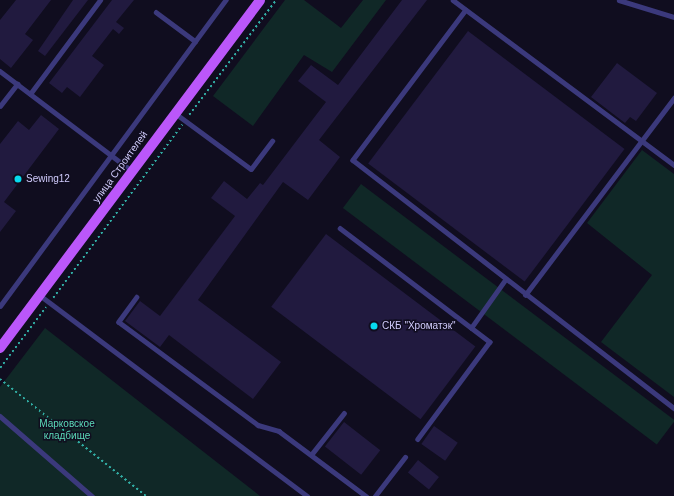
<!DOCTYPE html>
<html>
<head>
<meta charset="utf-8">
<style>
	body { margin:0 }
	#map { position:relative; width:674px; height:496px; overflow:hidden; background:#100d1f; font-family:Arial,sans-serif }
	div>[style] { position:absolute }
	[style*='--x'] { left:calc(var(--x)*1px); top:calc(var(--y)*1px); width:calc(var(--w)*1px); rotate:calc(var(--a)*1deg) }
	.green>* { inset:0; background:#102827; transform-origin:0 0 }
	.building>* { inset:0; background:#211a3f; transform-origin:0 0 }
	.path>* { height:1.5px; margin-top:-0.75px; transform-origin:0; background:repeating-linear-gradient(90deg,#31ada4 0 2px,transparent 0 5px) }
	.lane>* { height:4.5px; margin:-2.25px; padding:0 2.25px; transform-origin:2.25px; border-radius:2.25px; background:#3b397c }
	.primary>* { height:10px; margin:-5px; padding:0 5px; transform-origin:5px; border-radius:5px; background:#bb57fa }
	.dots>* { width:11px; height:11px; translate:-50% -50%; box-sizing:border-box; border:2px solid #100d1f; border-radius:50% }
	span { translate:-50% -50%; white-space:nowrap; text-align:center; line-height:1.15; -webkit-text-stroke:3px #100d1f; paint-order:stroke }
	.street-label { font-size:10px; color:#d1ccfd }
	.poi-label { font-size:10px; color:#d1ccfd }
	.left { translate:0 -50%; text-align:left }
	.park-label { font-size:10px; color:#5bdab9 }
</style>
</head>
<body>
<div id="map">
	<div class="green">
		<i style="clip-path:polygon(285px 0,304px 0,341px 28px,363px 0,386px 0,332px 72px,304px 55px,253px 126px,213px 96px)"></i>
		<i style="clip-path:polygon(642px 150px,674px 174px,674px 397px,601px 342px,652px 275px,587px 223px)"></i>
		<i style="left:361px;top:184px;width:393px;height:30px;rotate:37deg"></i>
		<i style="clip-path:polygon(45px 328px,260px 496px,0 496px,0 387px)"></i>
	</div>
	<div class="building">
		<i style="clip-path:polygon(16px 0,51px 0,25px 34px,33px 40px,11px 68px,0 59px,0 20px)"></i>
		<i style="clip-path:polygon(73px 0,88px 0,45px 56px,38px 51px)"></i>
		<i style="clip-path:polygon(112px 0,134px 0,116px 22px,124px 28px,119px 34px,113px 29px,92px 56px,104px 65px,80px 97px,67px 87px,62px 93px,49px 83px)"></i>
		<i style="clip-path:polygon(402px 0,427px 0,319px 140px,340px 157px,308px 200px,283px 182px,198px 300px,281px 362px,253px 399px,169px 335px,160px 347px,125px 321px,140px 301px,160px 316px,235px 216px,211px 198px,224px 181px,247px 199px,260px 183px,263px 185px,313px 119px,326px 102px,298px 81px,311px 65px,338px 85px)"></i>
		<i style="left:468px;top:31px;width:196px;height:166px;rotate:37deg"></i>
		<i style="clip-path:polygon(617px 63px,657px 93px,636px 121px,630px 117px,625px 123px,591px 97px)"></i>
		<i style="clip-path:polygon(41px 115px,59px 129px,4px 202px,16px 211px,0 232px,0 144px,18px 121px,29px 130px)"></i>
		<i style="left:326px;top:234px;width:187px;height:91px;rotate:37deg"></i>
		<i style="left:344px;top:422px;width:46px;height:31px;rotate:38deg"></i>
		<i style="left:434px;top:426px;width:29px;height:22px;rotate:35deg"></i>
		<i style="left:418px;top:460px;width:27px;height:16px;rotate:39deg"></i>
	</div>
	<div class="path">
		<i style="--x:189;--y:115;--w:144;--a:-52.9"></i>
		<i style="--x:53;--y:298;--w:216;--a:-53.3"></i>
		<i style="--x:0;--y:368;--w:76;--a:-53"></i>
		<i style="--x:0;--y:379;--w:187;--a:38.7"></i>
	</div>
	<div class="lane">
		<i style="--x:453;--y:0;--w:276;--a:36.7"></i>
		<i style="--x:619;--y:0;--w:58;--a:17.2"></i>
		<i style="--x:466;--y:10;--w:188;--a:127"></i>
		<i style="--x:353;--y:160;--w:406;--a:37.7"></i>
		<i style="--x:156;--y:12;--w:49;--a:36.6"></i>
		<i style="--x:0;--y:71;--w:166;--a:37.1"></i>
		<i style="--x:30;--y:94;--w:117;--a:-53.3"></i>
		<i style="--x:0;--y:106;--w:28;--a:-52"></i>
		<i style="--x:175;--y:113;--w:94;--a:36.4"></i>
		<i style="--x:251;--y:169;--w:35;--a:-53"></i>
		<i style="--x:340;--y:228;--w:188;--a:37.2"></i>
		<i style="--x:490;--y:342;--w:121;--a:126.6"></i>
		<i style="--x:525;--y:295;--w:247;--a:-52.9"></i>
		<i style="--x:41;--y:296;--w:333;--a:36.9"></i>
		<i style="--x:137;--y:297;--w:31;--a:126"></i>
		<i style="--x:119;--y:322;--w:173;--a:36.5"></i>
		<i style="--x:258;--y:425;--w:22;--a:16"></i>
		<i style="--x:279;--y:431;--w:109;--a:36.8"></i>
		<i style="--x:0;--y:306;--w:380;--a:-53.6"></i>
		<i style="--x:471;--y:328;--w:59;--a:-54.7"></i>
		<i style="--x:0;--y:416;--w:122;--a:41"></i>
		<i style="--x:311;--y:455;--w:53;--a:-51.8"></i>
		<i style="--x:375;--y:496;--w:49;--a:-52.4"></i>
	</div>
	<div class="primary">
		<i style="--x:0;--y:348;--w:434;--a:-53.2"></i>
	</div>
	<div class="dots">
		<i style="left:18px;top:179px;background:#07daee"></i>
		<i style="left:374px;top:326px;background:#07daee"></i>
	</div>
	<div class="street-label">
		<span style="left:120px;top:167px;rotate:-54deg">улица Строителей</span>
	</div>
	<div class="poi-label">
		<span class="left" style="left:26px;top:179px">Sewing12</span>
		<span class="left" style="left:382px;top:326px">СКБ "Хроматэк"</span>
	</div>
	<div class="park-label">
		<span style="left:67px;top:429px">Марковское<br>кладбище</span>
	</div>
</div>
</body>
</html>
